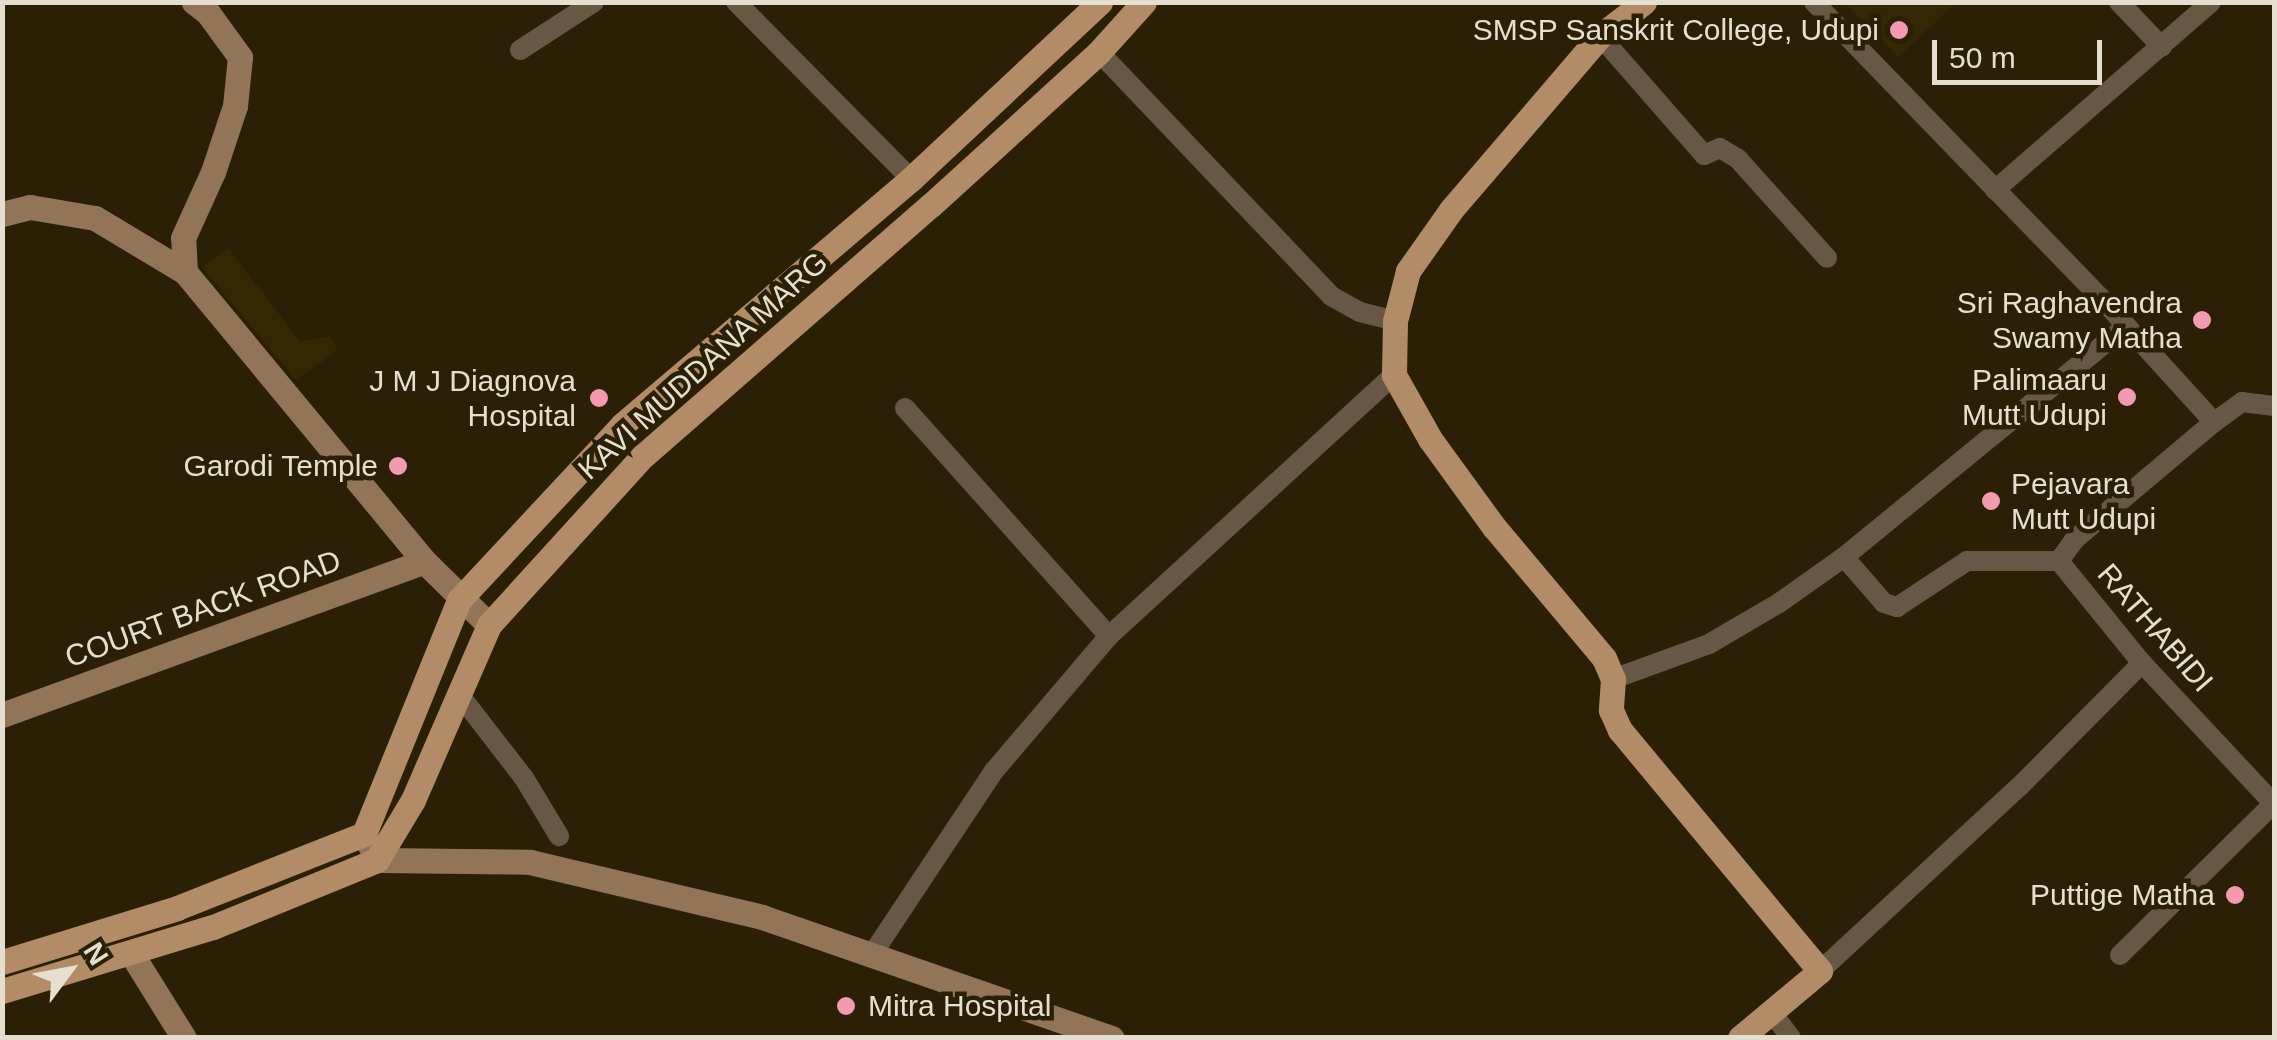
<!DOCTYPE html>
<html>
<head>
<meta charset="utf-8">
<style>
	body { margin:0 }
	#map { position:relative; width:2277px; height:1040px; overflow:hidden; background:#2b2005; font-family:Helvetica,sans-serif }
	div>[style] { position:absolute }
	[style*='--x'] { left:calc(var(--x)*1px); top:calc(var(--y)*1px); width:calc(var(--w)*1px); rotate:calc(var(--a)*1deg) }
	.built>* { inset:0; background:#362704 }
	.street>* { height:20px; margin:-10px; padding:0 10px; transform-origin:10px; border-radius:10px; background:#695745 }
	.secondary>* { height:25px; margin:-12.5px; padding:0 12.5px; transform-origin:12.5px; border-radius:12.5px; background:#927558 }
	.primary>* { height:25px; margin:-12.5px; padding:0 12.5px; transform-origin:12.5px; border-radius:12.5px; background:#b18c66 }
	.dots>* { width:28px; height:28px; translate:-50% -50%; box-sizing:border-box; border:5px solid #2b2005; border-radius:50% }
	span { translate:-50% -50%; white-space:nowrap; text-align:center; line-height:1.15; -webkit-text-stroke:9px #2b2005; paint-order:stroke }
	.poi-label { font-size:30px; color:#e6dfcf }
	.right { translate:-100% -50%; text-align:right }
	.left { translate:0 -50%; text-align:left }
	.street-label { font-size:30px; color:#e6dfcf }
	.frame { position:absolute; inset:0; border:5px solid #e6dfcf; pointer-events:none }
	.north { position:absolute; left:20px; top:920px; width:100px; height:100px; -webkit-text-stroke:8px #2b2005; paint-order:stroke; rotate:58deg; font-size:28px; font-weight:700; line-height:40px; text-align:center; color:#e6dfcf }
	.north::after { content:''; display:block; margin:auto; width:35px; height:45px; background:#e6dfcf; clip-path:polygon(50% 0,100% 100%,50% 72%,0 100%) }
	.scale { position:absolute; left:1932px; top:40px; width:170px; height:45px; box-sizing:border-box; border:5px solid #e6dfcf; border-top:0; padding-left:12px; font-size:30px; line-height:35px; white-space:nowrap; color:#e6dfcf; -webkit-text-stroke:8px #2b2005; paint-order:stroke }
</style>
</head>
<body>
<div id="map">
	<div class="built">
		<i style="clip-path:polygon(1844px 3px,1956px 3px,1898px 57px)"></i>
		<i style="clip-path:polygon(228px 248px,300px 341px,330px 336px,338px 350px,296px 380px,202px 267px)"></i>
	</div>
	<div class="street">
		<i style="--x:736;--y:2;--w:249;--a:45.3"></i>
		<i style="--x:1814;--y:2;--w:412;--a:45.9"></i>
		<i style="--x:2101;--y:298;--w:168;--a:47.7"></i>
		<i style="--x:2119;--y:2;--w:62;--a:46.3"></i>
		<i style="--x:1600;--y:36;--w:158;--a:48.8"></i>
		<i style="--x:1704;--y:155;--w:17;--a:-24"></i>
		<i style="--x:1720;--y:148;--w:21;--a:31"></i>
		<i style="--x:1738;--y:159;--w:133;--a:48"></i>
		<i style="--x:520;--y:50;--w:88;--a:-33"></i>
		<i style="--x:1099;--y:52;--w:337;--a:46.4"></i>
		<i style="--x:1331;--y:296;--w:33;--a:29"></i>
		<i style="--x:1360;--y:312;--w:36;--a:14"></i>
		<i style="--x:1995;--y:190;--w:286;--a:-41"></i>
		<i style="--x:2274;--y:406;--w:32;--a:-173"></i>
		<i style="--x:2242;--y:402;--w:34;--a:144"></i>
		<i style="--x:2214;--y:422;--w:182;--a:139.9"></i>
		<i style="--x:2075;--y:539;--w:27;--a:126"></i>
		<i style="--x:2059;--y:561;--w:132;--a:50.9"></i>
		<i style="--x:2142;--y:663;--w:193;--a:46.9"></i>
		<i style="--x:905;--y:408;--w:306;--a:48.2"></i>
		<i style="--x:1844;--y:557;--w:61;--a:49"></i>
		<i style="--x:1884;--y:603;--w:14;--a:17"></i>
		<i style="--x:1897;--y:607;--w:84;--a:-33.3"></i>
		<i style="--x:1967;--y:561;--w:92;--a:0"></i>
		<i style="--x:1613;--y:679;--w:102;--a:-20"></i>
		<i style="--x:1709;--y:644;--w:81;--a:-30.4"></i>
		<i style="--x:1779;--y:603;--w:80;--a:-35.3"></i>
		<i style="--x:1844;--y:557;--w:363;--a:-39.3"></i>
		<i style="--x:459;--y:694;--w:106;--a:52.3"></i>
		<i style="--x:524;--y:778;--w:68;--a:58.9"></i>
		<i style="--x:873;--y:953;--w:219;--a:-56.4"></i>
		<i style="--x:994;--y:771;--w:177;--a:-49.6"></i>
		<i style="--x:1109;--y:636;--w:386;--a:-42.5"></i>
		<i style="--x:2120;--y:955;--w:216;--a:-44.6"></i>
		<i style="--x:1820;--y:971;--w:271;--a:-42.8"></i>
		<i style="--x:2019;--y:787;--w:175;--a:-45.2"></i>
		<i style="--x:1773;--y:1014;--w:30;--a:53"></i>
	</div>
	<div class="secondary">
		<i style="--x:2;--y:214;--w:29;--a:-14"></i>
		<i style="--x:30;--y:207;--w:66;--a:9.6"></i>
		<i style="--x:95;--y:218;--w:105;--a:31"></i>
		<i style="--x:185;--y:272;--w:375;--a:50.4"></i>
		<i style="--x:424;--y:561;--w:91;--a:44.6"></i>
		<i style="--x:185;--y:272;--w:34;--a:-93"></i>
		<i style="--x:183;--y:238;--w:72;--a:-65.6"></i>
		<i style="--x:213;--y:172;--w:70;--a:-71.6"></i>
		<i style="--x:235;--y:106;--w:49;--a:-84.2"></i>
		<i style="--x:240;--y:57;--w:54;--a:-126"></i>
		<i style="--x:208;--y:13;--w:18;--a:-142"></i>
		<i style="--x:2;--y:715;--w:449;--a:-20"></i>
		<i style="--x:369;--y:843;--w:19;--a:65"></i>
		<i style="--x:377;--y:860;--w:153;--a:0.7"></i>
		<i style="--x:530;--y:862;--w:238;--a:13.3"></i>
		<i style="--x:762;--y:917;--w:370;--a:19.1"></i>
		<i style="--x:131;--y:953;--w:100;--a:58.1"></i>
	</div>
	<div class="primary">
		<i style="--x:1644;--y:2;--w:56;--a:142.3"></i>
		<i style="--x:1600;--y:36;--w:229;--a:130.6"></i>
		<i style="--x:1451;--y:210;--w:75;--a:125.2"></i>
		<i style="--x:1408;--y:271;--w:52;--a:104.6"></i>
		<i style="--x:1395;--y:321;--w:54;--a:91.1"></i>
		<i style="--x:1394;--y:375;--w:73;--a:60.6"></i>
		<i style="--x:1430;--y:439;--w:109;--a:54"></i>
		<i style="--x:1494;--y:527;--w:171;--a:50"></i>
		<i style="--x:1604;--y:658;--w:23;--a:67"></i>
		<i style="--x:1613;--y:679;--w:31;--a:94"></i>
		<i style="--x:1611;--y:710;--w:22;--a:66"></i>
		<i style="--x:1620;--y:730;--w:313;--a:50.3"></i>
		<i style="--x:1820;--y:971;--w:104;--a:140.1"></i>
		<i style="--x:2;--y:962;--w:183;--a:-17.1"></i>
		<i style="--x:177;--y:908;--w:201;--a:-21.6"></i>
		<i style="--x:364;--y:834;--w:253;--a:-67.9"></i>
		<i style="--x:459;--y:600;--w:239;--a:-47"></i>
		<i style="--x:622;--y:425;--w:380;--a:-40.4"></i>
		<i style="--x:911;--y:179;--w:259;--a:-43.1"></i>
		<i style="--x:2;--y:991;--w:220;--a:-16.9"></i>
		<i style="--x:213;--y:927;--w:177;--a:-22.2"></i>
		<i style="--x:377;--y:860;--w:70;--a:-59"></i>
		<i style="--x:413;--y:800;--w:191;--a:-66.5"></i>
		<i style="--x:489;--y:625;--w:229;--a:-47.7"></i>
		<i style="--x:643;--y:456;--w:382;--a:-41.1"></i>
		<i style="--x:931;--y:205;--w:227;--a:-42.3"></i>
		<i style="--x:1099;--y:52;--w:67;--a:-48"></i>
	</div>
	<div class="dots">
		<i style="left:1899px;top:30px;background:#f29aaf"></i>
		<i style="left:2202px;top:320px;background:#f29aaf"></i>
		<i style="left:2127px;top:397px;background:#f29aaf"></i>
		<i style="left:599px;top:398px;background:#f29aaf"></i>
		<i style="left:398px;top:466px;background:#f29aaf"></i>
		<i style="left:1991px;top:501px;background:#f29aaf"></i>
		<i style="left:2235px;top:895px;background:#f29aaf"></i>
		<i style="left:846px;top:1006px;background:#f29aaf"></i>
	</div>
	<div class="poi-label">
		<span class="right" style="left:1879px;top:30px">SMSP Sanskrit College, Udupi</span>
		<span class="right" style="left:2182px;top:320px">Sri Raghavendra<br>Swamy Matha</span>
		<span class="right" style="left:2107px;top:397px">Palimaaru<br>Mutt Udupi</span>
		<span class="right" style="left:576px;top:398px">J M J Diagnova<br>Hospital</span>
		<span class="right" style="left:378px;top:466px">Garodi Temple</span>
		<span class="left" style="left:2011px;top:501px">Pejavara<br>Mutt Udupi</span>
		<span class="right" style="left:2215px;top:895px">Puttige Matha</span>
		<span class="left" style="left:868px;top:1006px">Mitra Hospital</span>
	</div>
	<div class="street-label">
		<span style="left:703px;top:366px;rotate:-42deg">KAVI MUDDANA MARG</span>
		<span style="left:203px;top:609px;rotate:-20deg">COURT BACK ROAD</span>
		<span style="left:2155px;top:628px;rotate:49deg">RATHABIDI</span>
	</div>
	<div class="frame"></div>
	<div class="north">N</div>
	<div class="scale">50 m</div>
</div>
</body>
</html>
